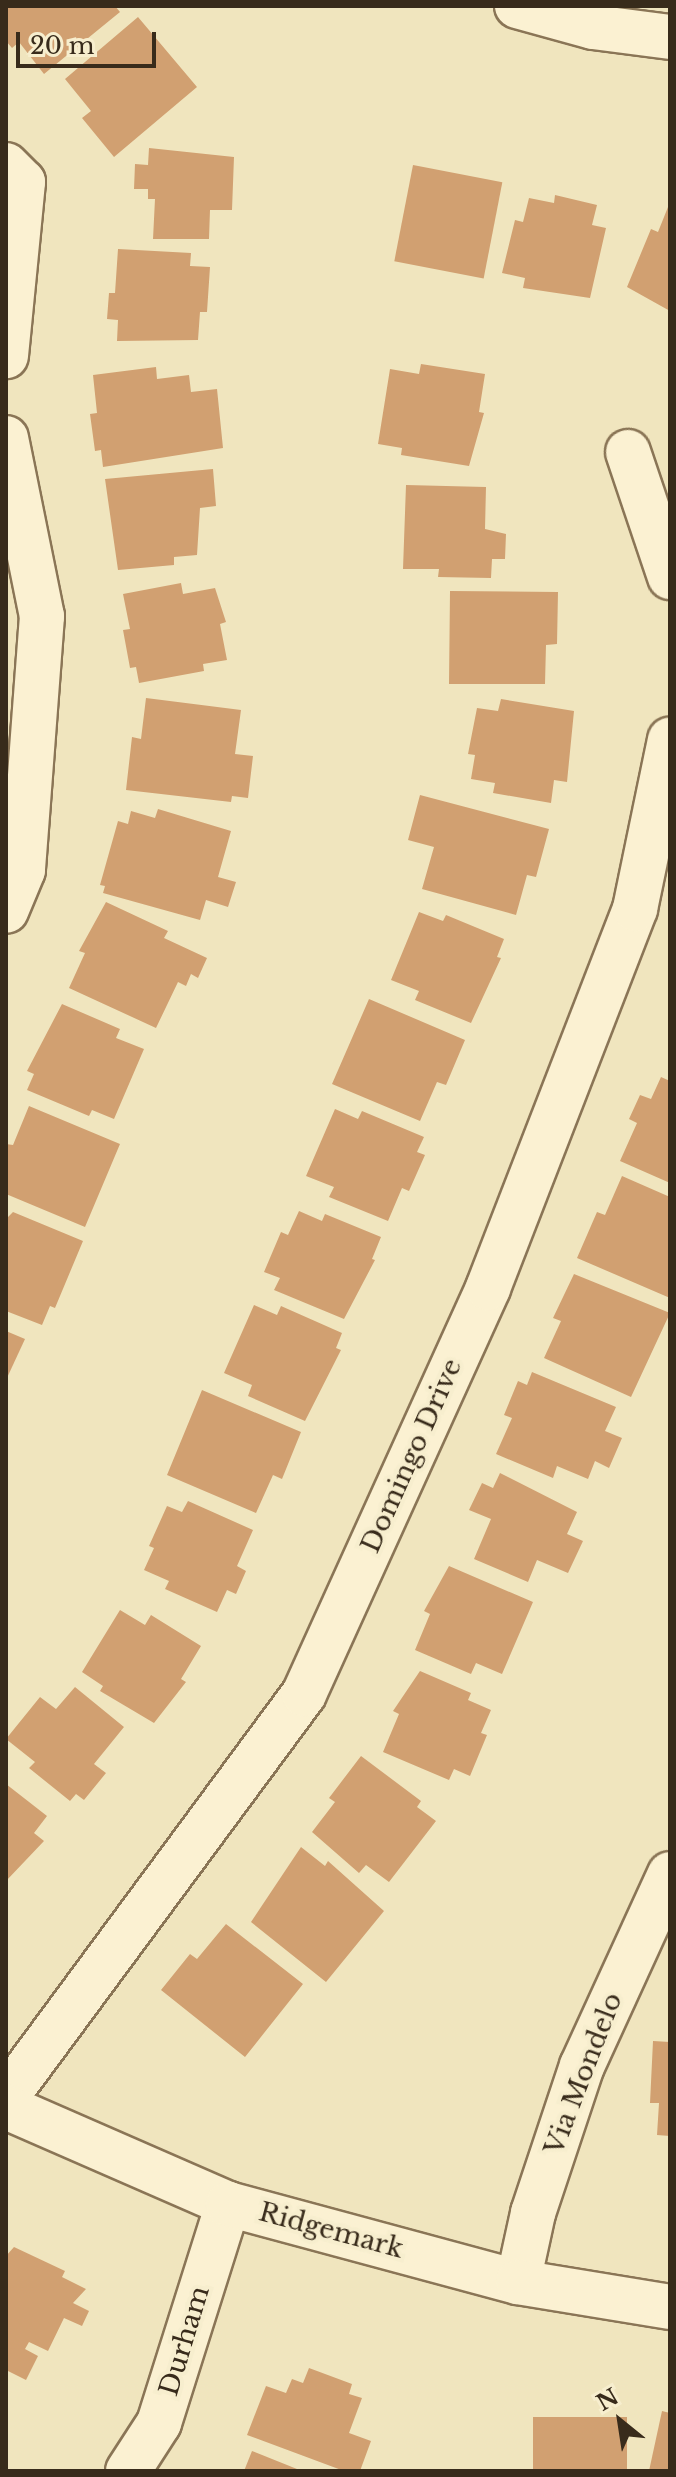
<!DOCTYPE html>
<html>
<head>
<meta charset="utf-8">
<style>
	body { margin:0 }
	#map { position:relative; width:676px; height:2477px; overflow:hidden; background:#f0e5be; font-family:"Libre Baskerville",serif }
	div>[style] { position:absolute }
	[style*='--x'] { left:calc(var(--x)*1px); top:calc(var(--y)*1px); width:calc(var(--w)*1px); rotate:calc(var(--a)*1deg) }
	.building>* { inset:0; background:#d1a071; transform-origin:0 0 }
	.roads { filter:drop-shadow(2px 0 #8a7556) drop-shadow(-2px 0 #8a7556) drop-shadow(0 2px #8a7556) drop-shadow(0 -2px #8a7556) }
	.street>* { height:44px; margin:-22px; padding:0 22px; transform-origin:22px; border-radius:22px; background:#fbf1d2 }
	.secondary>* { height:44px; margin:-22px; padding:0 22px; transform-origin:22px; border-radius:22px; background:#fbf1d2 }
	span { translate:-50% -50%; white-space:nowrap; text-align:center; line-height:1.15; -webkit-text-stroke:8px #f7eece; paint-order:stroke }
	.street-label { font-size:26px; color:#382b1b }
	.frame { position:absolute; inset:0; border:8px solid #382b1b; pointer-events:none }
	.north { position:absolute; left:580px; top:2381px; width:80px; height:80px; -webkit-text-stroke:6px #f7eece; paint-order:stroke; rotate:330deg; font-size:22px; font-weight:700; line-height:32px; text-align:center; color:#382b1b }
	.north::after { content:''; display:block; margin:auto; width:28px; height:36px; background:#382b1b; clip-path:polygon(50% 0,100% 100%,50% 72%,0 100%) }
	.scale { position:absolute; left:16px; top:32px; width:140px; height:36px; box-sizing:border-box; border:4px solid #382b1b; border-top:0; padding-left:10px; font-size:24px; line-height:28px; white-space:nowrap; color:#382b1b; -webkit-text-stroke:6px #f7eece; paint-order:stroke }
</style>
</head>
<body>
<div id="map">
	<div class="building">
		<i style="clip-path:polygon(6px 6px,115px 6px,120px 12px,44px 74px,19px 42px,12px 48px,6px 41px)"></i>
		<i style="clip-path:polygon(138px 17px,197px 87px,114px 157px,82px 118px,91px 111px,65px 79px)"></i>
		<i style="clip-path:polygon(149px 148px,234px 157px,232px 210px,210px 210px,209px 239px,153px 239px,155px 199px,148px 199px,148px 189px,134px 189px,135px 164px,148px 165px)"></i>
		<i style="left:413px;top:165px;width:91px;height:98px;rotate:11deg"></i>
		<i style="clip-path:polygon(555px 195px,597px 205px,592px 225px,606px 228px,590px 298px,523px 288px,525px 278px,502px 273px,515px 220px,523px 222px,529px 198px,554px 203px)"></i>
		<i style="clip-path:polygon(668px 207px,670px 208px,670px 311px,627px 287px,651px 229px,658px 232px)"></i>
		<i style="clip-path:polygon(118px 249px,191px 253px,190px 266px,210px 267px,207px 312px,200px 312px,198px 340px,117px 341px,118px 320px,107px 319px,109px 293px,115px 293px)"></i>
		<i style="clip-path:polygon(421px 364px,485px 374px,479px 412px,484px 413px,469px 466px,401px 455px,402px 448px,378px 444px,390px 369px,419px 374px)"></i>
		<i style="clip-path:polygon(156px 367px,157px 379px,189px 375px,191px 392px,217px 389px,223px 448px,103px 467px,101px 450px,95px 451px,90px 414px,97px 413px,93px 375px)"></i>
		<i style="clip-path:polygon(213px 469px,216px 506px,200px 508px,197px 555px,174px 557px,174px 565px,118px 570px,105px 479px)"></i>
		<i style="clip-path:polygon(406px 485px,486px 487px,485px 529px,506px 534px,505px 559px,492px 559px,491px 578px,438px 577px,439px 569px,403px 569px)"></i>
		<i style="clip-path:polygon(181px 583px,183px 594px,215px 588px,226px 622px,220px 624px,227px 660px,203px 664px,204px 671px,139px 683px,136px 667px,130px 668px,123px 630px,130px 629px,123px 594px)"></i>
		<i style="clip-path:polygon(450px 591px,558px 592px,557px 644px,546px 645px,545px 684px,449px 684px)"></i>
		<i style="clip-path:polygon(146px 698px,241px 710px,235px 754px,253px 756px,248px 798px,232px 796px,231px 802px,126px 790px,132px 737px,141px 739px)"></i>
		<i style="clip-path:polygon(501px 699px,574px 711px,567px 782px,554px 780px,551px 803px,493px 793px,495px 783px,471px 779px,475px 755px,468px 754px,477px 708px,498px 711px)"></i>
		<i style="clip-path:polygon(420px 795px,549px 829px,536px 877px,527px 875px,516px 915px,422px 889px,434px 847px,408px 840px)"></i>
		<i style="clip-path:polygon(158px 809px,231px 831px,218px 877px,236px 882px,228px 907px,206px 900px,200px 920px,103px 893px,105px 886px,100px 885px,118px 821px,128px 824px,131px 811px,155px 818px)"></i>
		<i style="clip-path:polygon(106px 902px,168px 931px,164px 938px,207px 958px,198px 978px,191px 974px,186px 986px,178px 982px,156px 1028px,69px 988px,85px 953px,79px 951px)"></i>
		<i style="clip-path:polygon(419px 912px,443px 921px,446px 915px,504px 939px,497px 957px,501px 958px,471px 1023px,415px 1000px,419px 991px,391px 980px)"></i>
		<i style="clip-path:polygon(369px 999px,465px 1040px,446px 1085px,437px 1082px,420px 1121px,332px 1084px)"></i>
		<i style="clip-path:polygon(62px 1004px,120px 1029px,116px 1038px,144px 1049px,114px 1119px,92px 1110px,89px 1116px,27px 1090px,34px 1074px,27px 1071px)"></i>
		<i style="clip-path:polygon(661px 1077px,670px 1081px,670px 1183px,620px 1161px,637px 1123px,629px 1119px,640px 1095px,651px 1099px)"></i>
		<i style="clip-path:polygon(29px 1106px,120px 1144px,85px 1227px,6px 1194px,6px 1144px,13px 1145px)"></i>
		<i style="clip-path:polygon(335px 1109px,358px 1119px,362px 1111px,424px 1137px,417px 1152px,425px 1155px,409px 1191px,402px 1188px,388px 1221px,329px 1197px,334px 1187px,306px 1176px)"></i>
		<i style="clip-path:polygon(622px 1176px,670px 1197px,670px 1298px,577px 1258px,597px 1212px,605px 1215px)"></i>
		<i style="clip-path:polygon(299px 1211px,322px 1221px,325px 1214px,381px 1237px,372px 1259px,375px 1260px,344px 1319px,274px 1290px,280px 1278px,264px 1272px,281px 1232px,288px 1235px)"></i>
		<i style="clip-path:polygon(13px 1212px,83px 1241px,55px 1308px,50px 1306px,42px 1325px,6px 1311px,6px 1219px)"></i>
		<i style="clip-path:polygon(574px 1274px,670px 1313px,631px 1397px,544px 1358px,561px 1321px,553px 1318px)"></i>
		<i style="clip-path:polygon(254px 1305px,277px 1315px,281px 1306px,342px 1333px,336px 1348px,341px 1350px,305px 1421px,248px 1396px,252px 1385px,224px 1373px)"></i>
		<i style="clip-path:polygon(6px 1331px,25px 1339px,6px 1380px)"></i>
		<i style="clip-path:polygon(532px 1372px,616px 1407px,605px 1431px,622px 1438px,609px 1468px,595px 1461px,588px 1479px,557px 1466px,553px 1478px,496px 1454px,512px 1418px,504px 1415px,518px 1381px,527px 1385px)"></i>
		<i style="clip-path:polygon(202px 1390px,301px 1432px,282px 1479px,273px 1475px,256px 1513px,167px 1475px)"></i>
		<i style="clip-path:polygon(500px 1473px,577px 1512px,567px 1534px,583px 1541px,568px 1573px,537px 1560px,528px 1582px,474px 1559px,491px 1519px,469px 1510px,482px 1483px,493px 1488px)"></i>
		<i style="clip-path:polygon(188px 1501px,253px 1530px,237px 1566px,246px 1571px,236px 1594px,227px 1590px,217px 1612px,165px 1589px,169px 1581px,144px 1570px,154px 1548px,149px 1546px,167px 1506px,182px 1512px)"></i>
		<i style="clip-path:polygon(449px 1566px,533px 1602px,502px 1674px,476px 1663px,471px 1674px,415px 1650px,430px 1614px,424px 1611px)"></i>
		<i style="clip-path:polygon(120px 1610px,145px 1625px,151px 1615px,201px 1646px,181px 1679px,186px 1682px,154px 1723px,100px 1691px,103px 1686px,82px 1672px)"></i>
		<i style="clip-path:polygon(420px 1671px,471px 1693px,468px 1700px,491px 1710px,481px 1733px,487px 1735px,470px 1776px,454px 1769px,449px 1780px,383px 1752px,399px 1714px,393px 1711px)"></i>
		<i style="clip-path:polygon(75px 1687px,124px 1727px,94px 1764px,106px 1773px,84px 1800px,76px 1794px,70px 1801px,29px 1768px,35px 1762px,6px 1739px,40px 1697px,56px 1709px)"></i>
		<i style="clip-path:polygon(361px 1756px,421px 1801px,417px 1807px,436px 1821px,389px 1882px,366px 1865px,359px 1873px,312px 1832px,335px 1802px,329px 1798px)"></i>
		<i style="clip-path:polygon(6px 1784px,47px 1816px,34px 1833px,44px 1841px,6px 1881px)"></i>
		<i style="clip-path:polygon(301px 1847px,325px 1866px,328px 1861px,384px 1911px,326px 1982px,251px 1922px)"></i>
		<i style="clip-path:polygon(226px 1924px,303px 1984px,245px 2057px,161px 1990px,190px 1954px,197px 1959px)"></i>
		<i style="clip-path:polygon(653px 2041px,670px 2042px,670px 2136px,657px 2135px,659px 2103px,650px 2103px)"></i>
		<i style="clip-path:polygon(14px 2247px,65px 2271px,62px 2277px,86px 2289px,73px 2303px,89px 2311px,82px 2326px,64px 2318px,48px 2351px,29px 2342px,25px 2349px,38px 2356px,26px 2380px,6px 2370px,6px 2256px)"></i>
		<i style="clip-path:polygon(309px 2368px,352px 2384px,349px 2394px,362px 2398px,349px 2433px,371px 2441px,360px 2471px,344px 2471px,247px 2435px,266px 2386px,286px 2393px,292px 2379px,303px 2383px)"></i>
		<i style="clip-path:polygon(662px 2411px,670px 2413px,670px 2471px,649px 2471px)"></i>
		<i style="left:533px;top:2417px;width:94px;height:54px"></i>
		<i style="clip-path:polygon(252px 2451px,302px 2471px,244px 2471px)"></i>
	</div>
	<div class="roads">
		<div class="street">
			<i style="--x:6;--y:165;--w:24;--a:45"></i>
			<i style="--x:23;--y:182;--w:175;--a:95.6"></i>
			<i style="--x:6;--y:438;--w:182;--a:78.6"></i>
			<i style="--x:42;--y:616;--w:255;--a:94.3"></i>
			<i style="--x:23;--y:870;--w:44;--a:112.5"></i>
			<i style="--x:628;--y:452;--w:132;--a:71.4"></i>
			<i style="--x:6;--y:2097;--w:501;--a:-53.52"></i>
			<i style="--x:304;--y:1694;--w:446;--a:-65.6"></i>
			<i style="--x:488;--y:1288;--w:407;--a:-68.8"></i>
			<i style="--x:635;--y:909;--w:173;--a:-78.3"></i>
			<i style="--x:518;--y:2282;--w:71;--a:-77.7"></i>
			<i style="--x:533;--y:2213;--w:155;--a:-71.6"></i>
			<i style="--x:582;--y:2066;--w:211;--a:-65.4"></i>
			<i style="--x:128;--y:2471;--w:57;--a:-57.1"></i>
			<i style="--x:159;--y:2423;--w:230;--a:-72.5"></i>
		</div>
		<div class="secondary">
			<i style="--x:517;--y:6;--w:79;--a:15.4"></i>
			<i style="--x:593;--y:27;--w:78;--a:7.4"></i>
			<i style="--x:6;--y:2107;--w:242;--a:23.6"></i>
			<i style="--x:228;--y:2204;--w:300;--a:15.1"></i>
			<i style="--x:518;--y:2282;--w:154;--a:9.3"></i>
		</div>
	</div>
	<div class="street-label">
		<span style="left:412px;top:1456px;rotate:-66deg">Domingo Drive</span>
		<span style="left:584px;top:2074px;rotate:-69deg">Via Mondelo</span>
		<span style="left:331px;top:2231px;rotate:15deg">Ridgemark</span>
		<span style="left:185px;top:2341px;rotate:-73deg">Durham</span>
	</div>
	<div class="frame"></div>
	<div class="north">N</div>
	<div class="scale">20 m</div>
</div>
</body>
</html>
